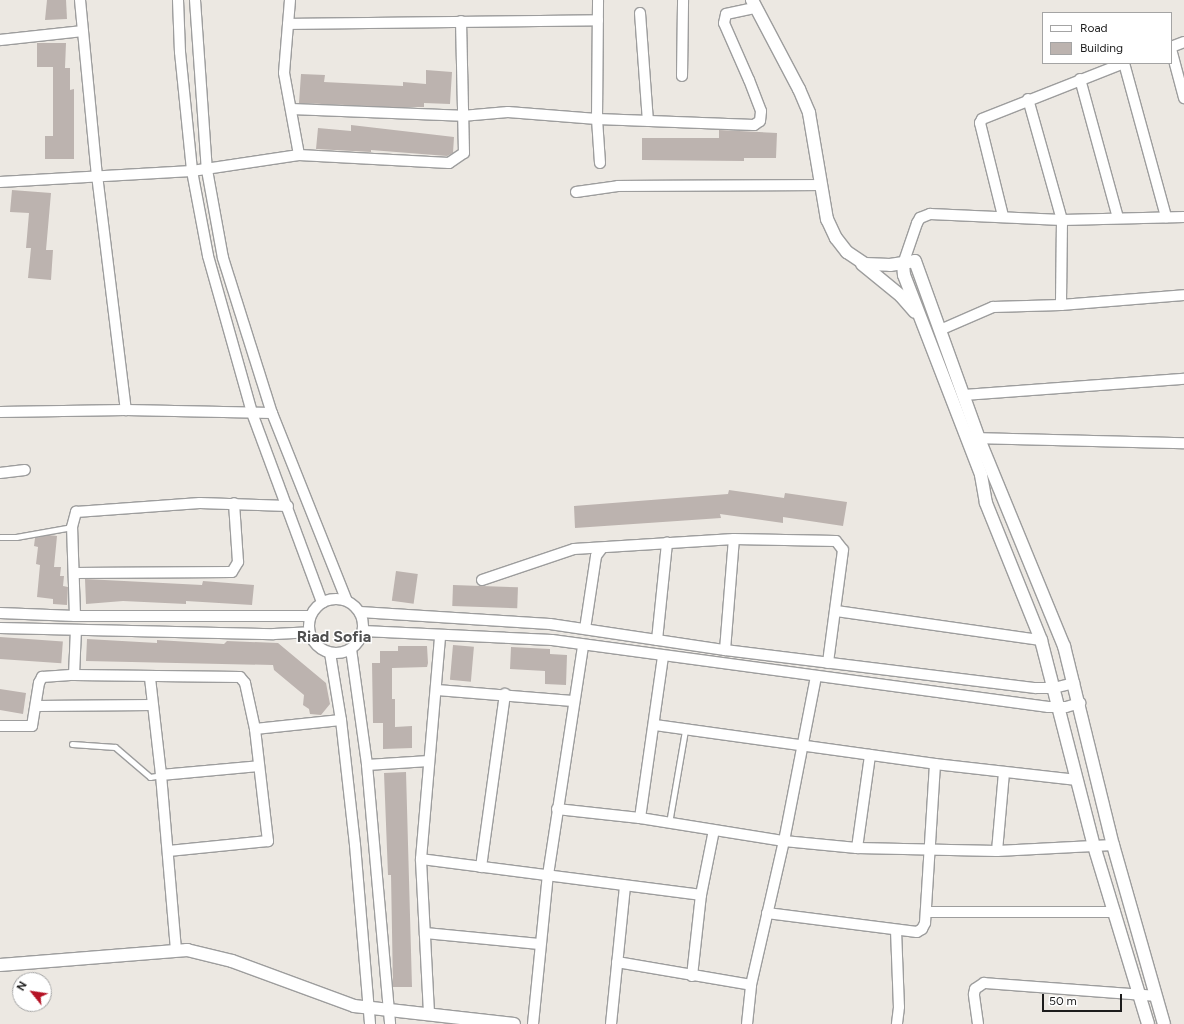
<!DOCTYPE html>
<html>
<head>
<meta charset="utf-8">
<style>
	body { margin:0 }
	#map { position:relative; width:1184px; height:1024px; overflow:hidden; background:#ece8e2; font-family:Figtree,sans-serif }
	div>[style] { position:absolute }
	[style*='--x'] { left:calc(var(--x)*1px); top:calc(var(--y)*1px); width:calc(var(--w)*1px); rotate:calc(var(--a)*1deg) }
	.building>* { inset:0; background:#bcb3af; transform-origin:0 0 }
	.roads { filter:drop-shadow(1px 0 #9d9d9d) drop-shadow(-1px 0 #9d9d9d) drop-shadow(0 1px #9d9d9d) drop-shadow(0 -1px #9d9d9d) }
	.service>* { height:5px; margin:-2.5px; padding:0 2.5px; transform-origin:2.5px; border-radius:2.5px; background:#fff }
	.minor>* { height:10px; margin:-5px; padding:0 5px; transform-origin:5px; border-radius:5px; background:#fff }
	.minor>.ring { margin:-5px; padding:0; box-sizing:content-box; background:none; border:10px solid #fff; border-radius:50% }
	.tertiary>* { height:12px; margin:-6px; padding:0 6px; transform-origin:6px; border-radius:6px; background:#fff }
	span { translate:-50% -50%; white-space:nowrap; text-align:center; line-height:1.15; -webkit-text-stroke:3px #fff; paint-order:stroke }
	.neighbourhood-label { font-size:16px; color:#4f4f4f; font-weight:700 }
	.legend { position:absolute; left:1042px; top:12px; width:130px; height:52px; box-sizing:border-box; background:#fff; border:1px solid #a4a4a4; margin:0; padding:5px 7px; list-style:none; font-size:12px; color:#1c1c1c }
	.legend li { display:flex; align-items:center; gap:8px; height:20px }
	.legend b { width:20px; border:1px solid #a4a4a4 }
	.north { position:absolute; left:12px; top:972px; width:40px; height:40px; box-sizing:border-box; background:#fff; border:1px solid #a4a4a4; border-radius:50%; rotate:300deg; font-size:11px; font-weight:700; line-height:16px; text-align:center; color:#1c1c1c }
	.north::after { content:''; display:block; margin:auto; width:14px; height:18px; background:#b51224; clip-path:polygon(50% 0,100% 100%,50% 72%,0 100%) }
	.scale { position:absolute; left:1042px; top:994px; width:80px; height:18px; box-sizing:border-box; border:2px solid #1c1c1c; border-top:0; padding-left:5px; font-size:12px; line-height:14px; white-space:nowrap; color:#1c1c1c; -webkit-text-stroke:3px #fff; paint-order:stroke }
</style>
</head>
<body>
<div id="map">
	<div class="building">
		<i style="clip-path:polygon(47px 0,66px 0,67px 19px,45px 20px)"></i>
		<i style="clip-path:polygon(37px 43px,66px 43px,65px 68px,70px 68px,70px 90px,74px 89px,74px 159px,45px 159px,45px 136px,53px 136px,53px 67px,37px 67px)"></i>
		<i style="clip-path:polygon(426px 70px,452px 72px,450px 104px,424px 103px,424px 107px,391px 107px,299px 103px,301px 74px,325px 75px,324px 82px,403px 86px,403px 82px,426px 84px)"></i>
		<i style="clip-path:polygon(351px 125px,454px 137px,453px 153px,447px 156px,371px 150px,371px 152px,316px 149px,318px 128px,351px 131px)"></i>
		<i style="clip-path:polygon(719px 130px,777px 133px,776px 158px,744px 158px,744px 161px,642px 160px,642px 138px,719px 138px)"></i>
		<i style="clip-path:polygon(12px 190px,51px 193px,46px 250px,53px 250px,51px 280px,28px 278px,31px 248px,26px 248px,29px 213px,10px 212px)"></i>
		<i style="clip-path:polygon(729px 490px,784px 498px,785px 493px,847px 502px,843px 526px,783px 517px,783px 523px,720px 514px,721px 518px,575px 528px,574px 506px,728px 494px)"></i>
		<i style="clip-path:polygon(49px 535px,57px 536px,54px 567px,61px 567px,60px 576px,64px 576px,63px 586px,68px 587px,67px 605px,53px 604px,53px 599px,37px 597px,40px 565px,36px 564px,38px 547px,34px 546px,35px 538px)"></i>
		<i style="left:396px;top:571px;width:22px;height:30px;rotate:8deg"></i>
		<i style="clip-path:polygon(85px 579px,202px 585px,203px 581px,254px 585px,252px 605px,186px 601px,186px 604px,123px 601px,86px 604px)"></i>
		<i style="left:453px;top:585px;width:65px;height:21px;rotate:2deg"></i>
		<i style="left:0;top:637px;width:63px;height:22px;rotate:4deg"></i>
		<i style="clip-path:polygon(87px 639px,157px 643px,157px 640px,224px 644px,227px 641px,278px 643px,326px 683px,330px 704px,321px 715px,310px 714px,309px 709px,303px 705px,304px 695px,274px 670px,273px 665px,86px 661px)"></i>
		<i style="left:453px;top:645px;width:21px;height:35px;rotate:5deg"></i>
		<i style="clip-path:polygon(398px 646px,427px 646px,428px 663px,427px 667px,392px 668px,392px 699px,395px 699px,395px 727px,412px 726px,412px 748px,383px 749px,383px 723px,373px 723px,372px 663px,380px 663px,380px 651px,398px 651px)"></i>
		<i style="clip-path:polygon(511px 647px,550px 649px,550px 654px,567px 655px,566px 685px,545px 684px,545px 671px,510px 669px)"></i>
		<i style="clip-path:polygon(0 689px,26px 693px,23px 714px,0 710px)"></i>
		<i style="clip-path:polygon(406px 772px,412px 987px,393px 987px,391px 875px,388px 875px,384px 773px)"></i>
	</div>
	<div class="roads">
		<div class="service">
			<i style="--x:0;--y:537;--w:16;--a:0"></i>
			<i style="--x:16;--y:537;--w:57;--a:-10.1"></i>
			<i style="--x:72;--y:744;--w:43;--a:4"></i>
			<i style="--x:115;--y:747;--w:46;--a:40.6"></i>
			<i style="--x:150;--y:777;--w:11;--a:-10"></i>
			<i style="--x:669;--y:823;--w:94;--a:-80.2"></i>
		</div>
		<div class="minor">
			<i style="--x:80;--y:0;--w:176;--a:84.5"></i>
			<i style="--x:97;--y:175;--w:237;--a:83"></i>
			<i style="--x:178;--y:0;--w:52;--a:87.8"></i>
			<i style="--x:180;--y:52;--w:120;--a:84.2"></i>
			<i style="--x:192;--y:171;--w:86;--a:79.3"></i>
			<i style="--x:208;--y:256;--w:163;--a:74.3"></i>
			<i style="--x:252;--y:413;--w:202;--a:69.7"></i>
			<i style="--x:195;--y:0;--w:170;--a:86"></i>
			<i style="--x:207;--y:170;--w:89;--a:79.7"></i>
			<i style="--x:223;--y:258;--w:163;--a:72.5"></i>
			<i style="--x:272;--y:413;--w:202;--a:68.3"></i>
			<i style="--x:290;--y:0;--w:73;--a:94.7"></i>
			<i style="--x:284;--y:73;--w:83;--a:79.6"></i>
			<i style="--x:640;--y:13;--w:108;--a:85.8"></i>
			<i style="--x:288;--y:24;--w:310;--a:-0.7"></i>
			<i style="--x:0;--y:40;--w:83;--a:-6.2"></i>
			<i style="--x:1171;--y:47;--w:14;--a:-21"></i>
			<i style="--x:1171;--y:49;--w:51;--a:75.1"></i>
			<i style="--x:1124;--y:63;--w:160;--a:74.7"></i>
			<i style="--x:682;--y:76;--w:76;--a:-89.2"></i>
			<i style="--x:1080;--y:79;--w:144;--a:74.7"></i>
			<i style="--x:1028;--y:99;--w:126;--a:74.3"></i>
			<i style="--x:1062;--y:220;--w:85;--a:90.7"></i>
			<i style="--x:291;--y:109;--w:171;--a:2.3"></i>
			<i style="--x:462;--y:116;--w:46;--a:-5"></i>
			<i style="--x:508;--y:112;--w:89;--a:4.5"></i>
			<i style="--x:597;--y:119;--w:119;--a:-89.5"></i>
			<i style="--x:600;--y:163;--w:44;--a:-93.9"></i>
			<i style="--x:597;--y:119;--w:157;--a:2.2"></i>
			<i style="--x:754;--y:125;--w:7;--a:-34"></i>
			<i style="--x:760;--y:121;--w:10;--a:-84"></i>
			<i style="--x:761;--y:111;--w:33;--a:-111"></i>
			<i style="--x:749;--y:80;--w:62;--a:-113.7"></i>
			<i style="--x:724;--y:23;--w:9;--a:-77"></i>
			<i style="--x:726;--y:14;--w:30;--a:-12"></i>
			<i style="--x:0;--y:182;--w:192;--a:-3.3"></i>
			<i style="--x:192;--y:171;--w:108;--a:-8.5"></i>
			<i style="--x:299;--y:155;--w:150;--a:3.1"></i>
			<i style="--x:449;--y:163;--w:18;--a:-34"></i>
			<i style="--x:464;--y:153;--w:132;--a:-91.3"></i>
			<i style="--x:576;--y:192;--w:42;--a:-8.1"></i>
			<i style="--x:618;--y:186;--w:203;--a:-0.3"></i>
			<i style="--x:1003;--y:216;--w:96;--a:-103.9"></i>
			<i style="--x:980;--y:123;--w:4;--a:-63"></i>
			<i style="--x:982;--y:119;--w:153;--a:-21.5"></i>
			<i style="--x:903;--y:264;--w:43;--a:-71.1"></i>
			<i style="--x:917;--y:223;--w:6;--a:-59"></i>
			<i style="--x:920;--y:218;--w:11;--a:-22"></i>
			<i style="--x:930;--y:214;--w:132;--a:2.6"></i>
			<i style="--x:1062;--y:220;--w:122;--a:-1.4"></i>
			<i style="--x:940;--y:330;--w:58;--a:-23.5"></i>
			<i style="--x:993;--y:307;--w:68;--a:-1.7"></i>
			<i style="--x:1061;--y:305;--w:123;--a:-4.6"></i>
			<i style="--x:964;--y:395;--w:221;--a:-4.2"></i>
			<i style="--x:0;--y:412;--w:126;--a:-0.9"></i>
			<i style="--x:126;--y:410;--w:146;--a:1.2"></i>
			<i style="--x:972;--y:438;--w:212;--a:1.4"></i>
			<i style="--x:0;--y:473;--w:25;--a:-7"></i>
			<i style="--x:74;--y:573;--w:158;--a:-0.4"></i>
			<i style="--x:232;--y:572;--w:12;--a:-59"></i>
			<i style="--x:238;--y:562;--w:59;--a:-93.9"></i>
			<i style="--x:482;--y:580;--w:97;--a:-18.6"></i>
			<i style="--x:574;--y:549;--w:160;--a:-3.6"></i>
			<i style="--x:734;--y:539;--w:102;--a:1.1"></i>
			<i style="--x:836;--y:541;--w:11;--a:52"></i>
			<i style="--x:843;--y:550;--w:114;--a:97.6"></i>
			<i class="ring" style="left:309px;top:599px;width:44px;height:44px"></i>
			<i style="--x:836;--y:611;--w:207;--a:8.1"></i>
			<i style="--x:360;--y:612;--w:190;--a:3.6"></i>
			<i style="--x:550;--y:624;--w:177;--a:8.5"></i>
			<i style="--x:725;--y:650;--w:313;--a:7"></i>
			<i style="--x:1036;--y:688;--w:18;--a:0"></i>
			<i style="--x:1054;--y:688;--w:21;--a:-14"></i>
			<i style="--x:0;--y:613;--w:75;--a:2.3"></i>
			<i style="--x:75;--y:616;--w:235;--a:0"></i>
			<i style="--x:75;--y:616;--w:89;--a:-91.9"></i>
			<i style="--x:72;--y:527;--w:16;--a:-75"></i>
			<i style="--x:76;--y:512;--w:124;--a:-4.2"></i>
			<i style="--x:200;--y:503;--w:88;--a:2"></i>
			<i style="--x:0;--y:628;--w:274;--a:1.3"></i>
			<i style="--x:274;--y:634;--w:35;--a:-3"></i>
			<i style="--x:585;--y:629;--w:74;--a:-81.4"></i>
			<i style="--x:596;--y:556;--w:10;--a:-53"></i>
			<i style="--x:363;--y:631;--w:189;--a:2.7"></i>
			<i style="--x:552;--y:640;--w:501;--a:7.69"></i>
			<i style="--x:1048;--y:707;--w:18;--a:0"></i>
			<i style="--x:1066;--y:707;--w:15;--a:-16"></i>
			<i style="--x:657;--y:640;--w:98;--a:-84.1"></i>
			<i style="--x:351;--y:649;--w:117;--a:82.1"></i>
			<i style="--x:367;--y:765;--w:260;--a:84.9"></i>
			<i style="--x:725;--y:650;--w:111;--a:-85.4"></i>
			<i style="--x:330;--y:653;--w:68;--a:80.7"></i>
			<i style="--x:341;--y:720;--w:126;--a:83.6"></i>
			<i style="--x:355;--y:845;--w:180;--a:85.2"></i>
			<i style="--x:74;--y:675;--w:45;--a:-87.5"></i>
			<i style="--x:150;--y:678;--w:98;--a:83.5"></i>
			<i style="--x:161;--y:775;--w:176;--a:85.1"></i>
			<i style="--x:437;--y:690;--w:136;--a:4.6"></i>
			<i style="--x:37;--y:706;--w:115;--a:-0.5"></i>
			<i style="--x:655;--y:725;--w:283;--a:7.9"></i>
			<i style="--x:935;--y:764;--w:143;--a:6.4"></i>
			<i style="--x:0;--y:726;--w:32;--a:0"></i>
			<i style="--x:32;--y:726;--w:44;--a:-80.8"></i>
			<i style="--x:39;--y:683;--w:7;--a:-63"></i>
			<i style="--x:42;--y:677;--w:32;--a:-4"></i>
			<i style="--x:74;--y:675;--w:166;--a:0.7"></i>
			<i style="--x:240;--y:677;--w:8;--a:50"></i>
			<i style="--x:245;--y:683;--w:47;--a:77.7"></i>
			<i style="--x:255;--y:729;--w:113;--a:83.4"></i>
			<i style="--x:268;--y:841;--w:100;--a:174.3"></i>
			<i style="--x:255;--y:729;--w:86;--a:-6"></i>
			<i style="--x:367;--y:765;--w:62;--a:-3.7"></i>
			<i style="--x:161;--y:775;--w:98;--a:-5.2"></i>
			<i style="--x:557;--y:809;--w:83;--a:6.2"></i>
			<i style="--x:640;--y:818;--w:146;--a:9.1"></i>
			<i style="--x:784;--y:841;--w:73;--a:5.5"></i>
			<i style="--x:857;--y:848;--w:140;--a:1.2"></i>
			<i style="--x:997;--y:851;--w:116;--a:-3"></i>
			<i style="--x:640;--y:818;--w:164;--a:-81.9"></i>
			<i style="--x:857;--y:848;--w:94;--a:-82"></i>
			<i style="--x:997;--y:851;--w:79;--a:-84.9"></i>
			<i style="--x:421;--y:859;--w:282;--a:7.3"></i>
			<i style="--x:481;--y:867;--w:175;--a:-82.1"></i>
			<i style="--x:926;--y:912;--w:189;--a:0"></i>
			<i style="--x:767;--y:913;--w:151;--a:7.2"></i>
			<i style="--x:917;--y:932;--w:6;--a:-31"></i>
			<i style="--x:922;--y:929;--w:7;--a:-63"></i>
			<i style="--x:925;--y:923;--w:159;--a:-86.4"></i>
			<i style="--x:896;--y:930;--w:77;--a:87.8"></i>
			<i style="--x:899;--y:1007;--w:17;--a:97"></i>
			<i style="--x:425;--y:933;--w:115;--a:5.5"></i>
			<i style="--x:617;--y:962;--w:136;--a:9.7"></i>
			<i style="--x:692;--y:976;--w:81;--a:-83.7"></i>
			<i style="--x:701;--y:895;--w:66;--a:-78.7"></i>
			<i style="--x:429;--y:1013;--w:154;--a:-93"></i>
			<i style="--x:421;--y:859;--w:224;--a:-85.1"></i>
			<i style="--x:533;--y:1024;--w:150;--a:-84.3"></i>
			<i style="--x:548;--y:875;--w:233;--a:-81.3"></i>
			<i style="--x:611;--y:1024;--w:139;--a:-84.2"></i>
			<i style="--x:747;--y:1024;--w:39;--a:-84"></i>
			<i style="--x:751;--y:985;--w:148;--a:-77.1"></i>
			<i style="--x:784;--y:841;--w:168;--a:-79"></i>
			<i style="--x:978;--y:1024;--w:30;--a:-98"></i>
			<i style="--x:974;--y:994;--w:5;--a:-79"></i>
			<i style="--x:975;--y:989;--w:11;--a:-34"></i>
			<i style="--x:984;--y:983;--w:172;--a:4.3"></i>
		</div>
		<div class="tertiary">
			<i style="--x:752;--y:0;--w:101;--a:62.2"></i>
			<i style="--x:799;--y:89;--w:26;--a:67"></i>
			<i style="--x:809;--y:113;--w:108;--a:80.4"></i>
			<i style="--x:827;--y:219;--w:21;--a:65"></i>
			<i style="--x:836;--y:238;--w:18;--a:52"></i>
			<i style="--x:847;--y:252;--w:22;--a:34"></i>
			<i style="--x:865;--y:264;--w:25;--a:2"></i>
			<i style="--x:890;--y:265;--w:25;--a:-9"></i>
			<i style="--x:915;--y:261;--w:189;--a:70.2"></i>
			<i style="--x:979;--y:439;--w:224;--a:67.7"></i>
			<i style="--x:1064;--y:646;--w:205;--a:76.2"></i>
			<i style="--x:1113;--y:845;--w:186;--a:74.1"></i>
			<i style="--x:862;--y:264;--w:50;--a:39.4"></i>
			<i style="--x:901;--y:296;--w:21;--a:49"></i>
			<i style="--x:903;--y:264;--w:11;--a:85"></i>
			<i style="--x:904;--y:275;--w:214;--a:68.9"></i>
			<i style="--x:981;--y:475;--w:28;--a:80"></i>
			<i style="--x:986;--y:503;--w:148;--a:68.1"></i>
			<i style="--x:1041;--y:640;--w:213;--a:75.6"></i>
			<i style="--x:1094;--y:846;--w:186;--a:73.1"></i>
			<i style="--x:0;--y:965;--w:188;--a:-4.6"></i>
			<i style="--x:187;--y:950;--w:46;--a:13.7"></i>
			<i style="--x:232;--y:961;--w:130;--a:20.2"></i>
			<i style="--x:354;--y:1006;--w:161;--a:6.4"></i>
		</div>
	</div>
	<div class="neighbourhood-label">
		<span style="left:334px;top:637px">Riad Sofia</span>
	</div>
	<ul class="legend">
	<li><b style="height:5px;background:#fff"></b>Road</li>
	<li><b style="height:11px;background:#bcb3af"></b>Building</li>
	</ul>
	<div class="north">N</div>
	<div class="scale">50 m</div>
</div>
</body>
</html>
